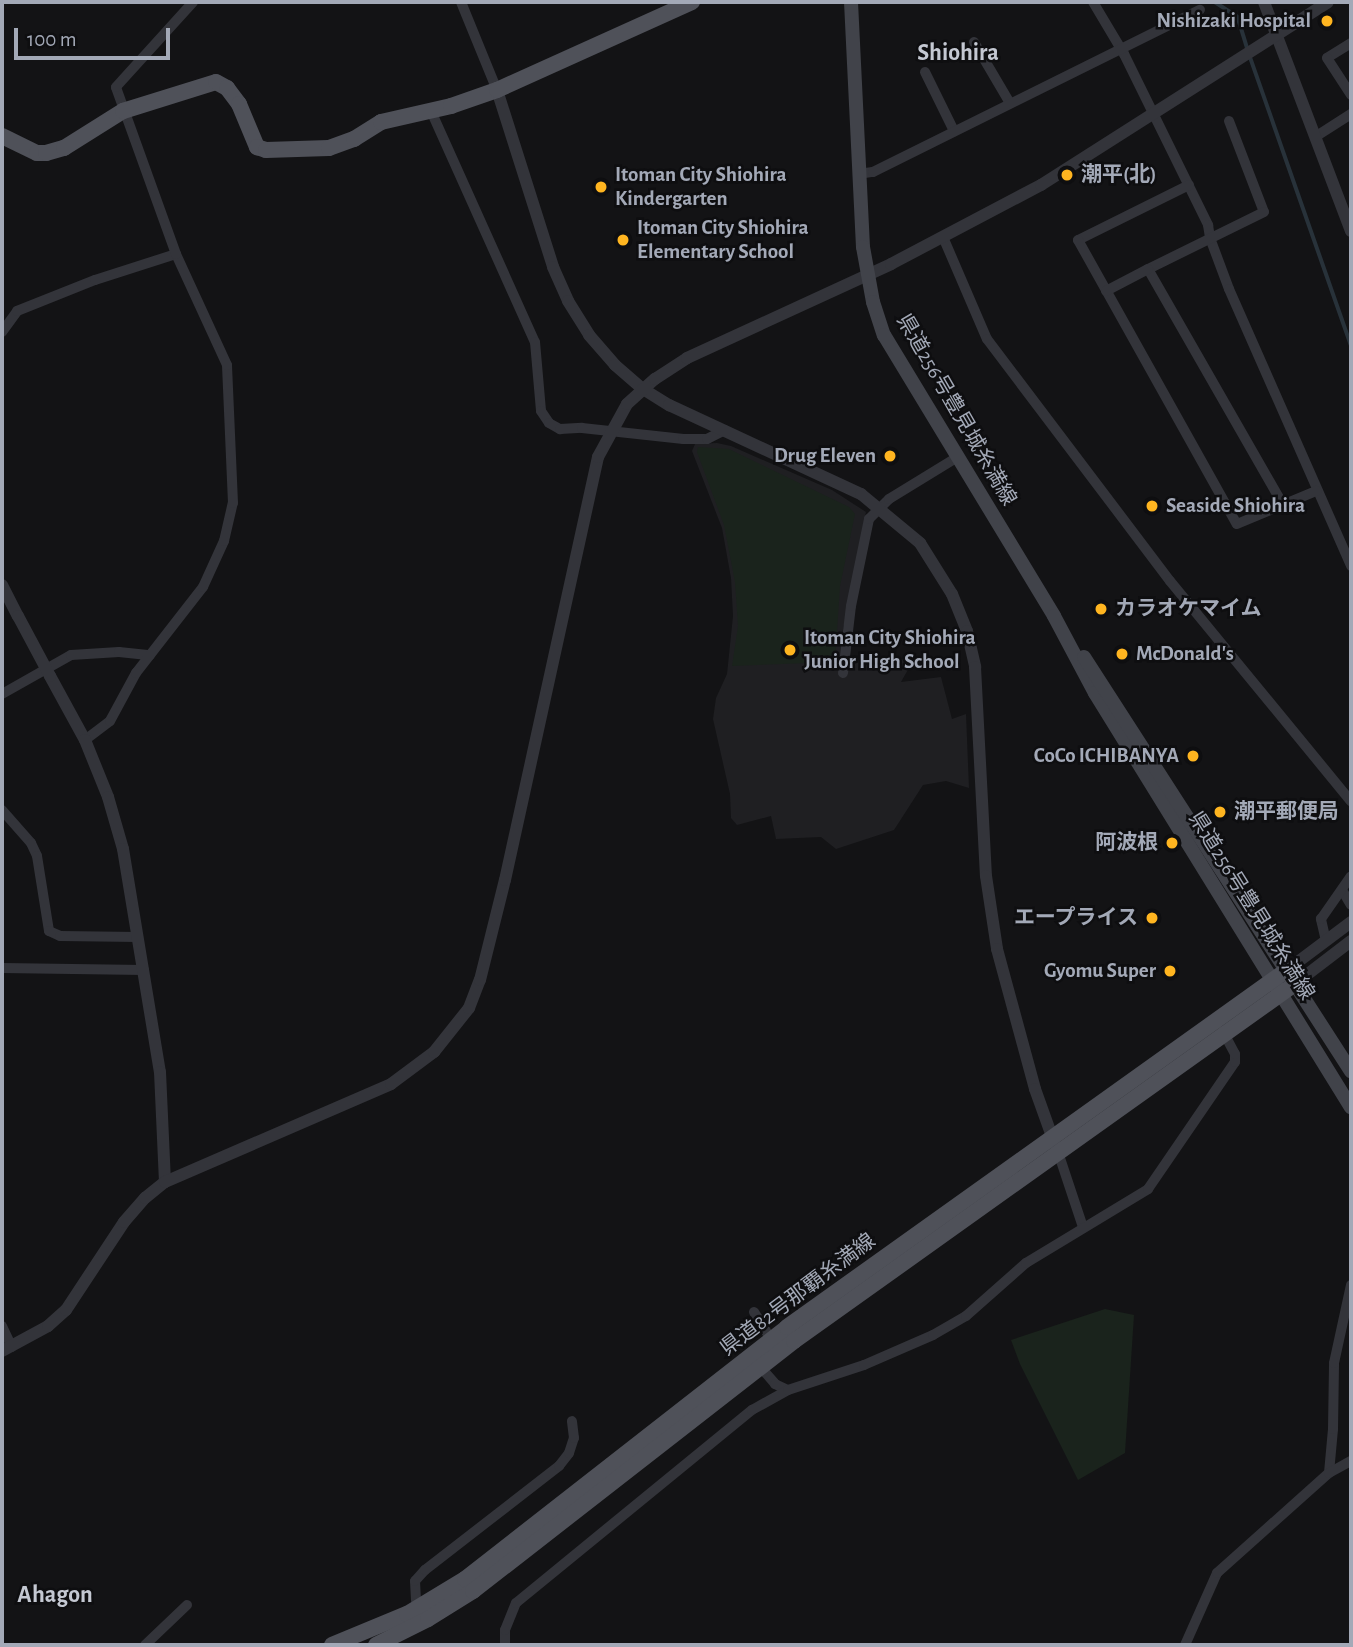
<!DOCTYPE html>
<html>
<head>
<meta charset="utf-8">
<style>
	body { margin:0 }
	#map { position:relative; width:1353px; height:1647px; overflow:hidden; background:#131315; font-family:"Alegreya Sans","Noto Sans JP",sans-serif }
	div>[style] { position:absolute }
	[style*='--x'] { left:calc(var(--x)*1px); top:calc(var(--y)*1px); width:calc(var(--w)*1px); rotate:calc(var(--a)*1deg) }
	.built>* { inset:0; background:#1f1f22 }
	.green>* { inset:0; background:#1a231c }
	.stream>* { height:3.5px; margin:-1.75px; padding:0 1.75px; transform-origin:1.75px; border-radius:1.75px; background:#28323a }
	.minor>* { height:10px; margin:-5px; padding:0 5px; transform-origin:5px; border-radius:5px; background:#33343a }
	.tertiary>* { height:12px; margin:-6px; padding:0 6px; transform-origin:6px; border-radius:6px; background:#33343a }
	.secondary>* { height:14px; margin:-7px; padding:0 7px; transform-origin:7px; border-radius:7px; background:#41434a }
	.primary>* { height:16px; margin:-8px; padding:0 8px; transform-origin:8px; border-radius:8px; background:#4f5159 }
	.tertiary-bridge>* { height:12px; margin:-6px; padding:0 6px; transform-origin:6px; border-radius:6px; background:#33343a }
	.dots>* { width:19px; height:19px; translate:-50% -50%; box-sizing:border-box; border:4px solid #0e0e10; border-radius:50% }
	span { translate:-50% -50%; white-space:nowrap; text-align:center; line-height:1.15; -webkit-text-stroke:5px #0e0e10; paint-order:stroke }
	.poi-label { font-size:21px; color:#a3a9b7; font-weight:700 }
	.right { translate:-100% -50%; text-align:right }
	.left { translate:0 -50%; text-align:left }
	.street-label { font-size:21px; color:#a3a9b7 }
	.quarter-label { font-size:24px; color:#c4c8d2; font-weight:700 }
	.frame { position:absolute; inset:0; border:4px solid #a3a9b7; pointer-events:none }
	.scale { position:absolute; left:14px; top:28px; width:156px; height:32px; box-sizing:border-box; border:4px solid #a3a9b7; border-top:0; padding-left:9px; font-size:21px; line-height:24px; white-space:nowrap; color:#a3a9b7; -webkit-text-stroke:5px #0e0e10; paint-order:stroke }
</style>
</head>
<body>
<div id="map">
	<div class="built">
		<i style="clip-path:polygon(717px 443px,731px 446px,832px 490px,866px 512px,841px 640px,851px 641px,850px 660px,914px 659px,901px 682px,941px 677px,952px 719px,966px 714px,969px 788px,946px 781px,923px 785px,894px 830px,836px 849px,821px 837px,776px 839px,771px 816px,737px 825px,731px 818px,730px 794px,713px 719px,716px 698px,727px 674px,733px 616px,731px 578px,722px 528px,692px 451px,695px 444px)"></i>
	</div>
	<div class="green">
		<i style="clip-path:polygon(698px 447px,729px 449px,849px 507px,855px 514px,840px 586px,835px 662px,732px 666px,738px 626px,735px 582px,724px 525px,697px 452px)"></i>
		<i style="clip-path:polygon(1105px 1309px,1134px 1315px,1125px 1453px,1078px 1480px,1020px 1364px,1011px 1340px)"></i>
	</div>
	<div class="stream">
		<i style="--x:1215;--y:2;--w:27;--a:33"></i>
		<i style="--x:1238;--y:17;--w:34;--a:73"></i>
		<i style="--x:1250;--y:56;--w:306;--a:70.7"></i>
	</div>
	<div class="minor">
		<i style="--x:461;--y:2;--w:95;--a:67.8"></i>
		<i style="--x:1093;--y:2;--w:61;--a:59.2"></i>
		<i style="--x:1124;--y:54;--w:191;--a:63.8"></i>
		<i style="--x:1208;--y:225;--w:13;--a:81"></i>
		<i style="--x:1210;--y:238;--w:54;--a:69.6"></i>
		<i style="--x:1229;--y:289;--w:303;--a:66.2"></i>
		<i style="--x:974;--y:42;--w:71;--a:59.5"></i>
		<i style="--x:1351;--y:43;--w:28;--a:148"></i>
		<i style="--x:1327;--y:58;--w:44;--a:57"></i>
		<i style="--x:925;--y:72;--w:66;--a:63.8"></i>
		<i style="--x:431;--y:111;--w:253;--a:65.8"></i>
		<i style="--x:535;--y:342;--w:69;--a:85"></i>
		<i style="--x:541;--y:411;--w:14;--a:56"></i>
		<i style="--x:549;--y:423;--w:13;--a:29"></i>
		<i style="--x:560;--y:429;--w:22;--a:-3"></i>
		<i style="--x:582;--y:428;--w:102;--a:6.2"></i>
		<i style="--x:683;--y:439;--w:24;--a:0"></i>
		<i style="--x:707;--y:439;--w:20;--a:-27"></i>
		<i style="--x:1229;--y:121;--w:97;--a:69"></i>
		<i style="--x:1264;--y:212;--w:129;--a:153.8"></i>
		<i style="--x:1148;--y:269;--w:272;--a:60.2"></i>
		<i style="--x:1315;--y:137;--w:43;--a:-32.6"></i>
		<i style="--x:858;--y:174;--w:15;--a:-8"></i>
		<i style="--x:873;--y:172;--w:365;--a:-26.4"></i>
		<i style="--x:1189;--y:185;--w:124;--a:153.6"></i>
		<i style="--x:1078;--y:240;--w:325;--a:60.8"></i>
		<i style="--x:1237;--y:524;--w:86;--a:-22.7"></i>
		<i style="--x:943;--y:237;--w:111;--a:66.7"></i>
		<i style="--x:987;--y:339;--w:303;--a:52.9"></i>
		<i style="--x:1170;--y:581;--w:285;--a:50.6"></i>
		<i style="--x:1106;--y:291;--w:47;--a:-27.6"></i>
		<i style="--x:2;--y:332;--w:26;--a:-54"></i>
		<i style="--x:17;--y:311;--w:84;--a:-21.7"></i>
		<i style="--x:95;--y:280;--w:85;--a:-17.8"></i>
		<i style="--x:843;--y:673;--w:67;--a:-83.2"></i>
		<i style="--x:851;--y:606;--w:89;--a:-78.3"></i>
		<i style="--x:869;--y:519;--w:28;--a:-45"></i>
		<i style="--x:889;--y:499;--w:79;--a:-31.5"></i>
		<i style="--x:2;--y:694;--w:79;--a:-29.5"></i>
		<i style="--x:71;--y:655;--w:48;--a:-3.6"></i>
		<i style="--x:119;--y:652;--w:31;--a:6"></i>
		<i style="--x:85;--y:740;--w:31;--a:-37"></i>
		<i style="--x:110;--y:721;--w:55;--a:-61.6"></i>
		<i style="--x:136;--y:673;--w:109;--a:-52.1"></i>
		<i style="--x:203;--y:587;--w:51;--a:-65.5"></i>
		<i style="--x:224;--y:541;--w:39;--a:-77"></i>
		<i style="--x:233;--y:503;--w:138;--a:-92.5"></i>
		<i style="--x:227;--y:365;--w:122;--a:-114.7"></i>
		<i style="--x:176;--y:254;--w:177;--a:-109.8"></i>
		<i style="--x:116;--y:87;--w:115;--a:-47.8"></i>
		<i style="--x:2;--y:810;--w:44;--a:48.7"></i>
		<i style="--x:31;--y:843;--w:14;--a:65"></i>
		<i style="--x:37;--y:856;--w:76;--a:80.9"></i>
		<i style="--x:49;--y:931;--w:12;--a:24"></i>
		<i style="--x:60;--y:936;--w:78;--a:0.7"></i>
		<i style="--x:1342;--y:890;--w:17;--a:59"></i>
		<i style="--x:1326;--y:941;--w:23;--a:-103"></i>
		<i style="--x:1321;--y:919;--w:52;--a:-55.1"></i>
		<i style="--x:2;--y:968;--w:142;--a:0.8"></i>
		<i style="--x:1058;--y:1152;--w:79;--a:71.6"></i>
		<i style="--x:754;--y:1312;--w:38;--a:58"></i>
		<i style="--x:2;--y:1326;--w:23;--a:65"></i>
		<i style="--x:757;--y:1363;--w:28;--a:49"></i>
		<i style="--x:775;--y:1384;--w:14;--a:25"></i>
		<i style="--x:1329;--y:1473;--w:44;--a:-84.8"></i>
		<i style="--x:1333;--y:1429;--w:66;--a:-89.1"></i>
		<i style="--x:1334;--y:1363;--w:80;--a:-77.7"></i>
		<i style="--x:423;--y:1611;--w:13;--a:-122"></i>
		<i style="--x:416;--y:1600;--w:19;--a:-93"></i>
		<i style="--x:415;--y:1581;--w:15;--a:-48"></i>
		<i style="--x:425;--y:1570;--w:170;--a:-37.8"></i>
		<i style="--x:559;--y:1466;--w:16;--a:-52"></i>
		<i style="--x:569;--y:1453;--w:16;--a:-72"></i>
		<i style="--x:574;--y:1438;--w:17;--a:-97"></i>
		<i style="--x:145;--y:1645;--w:58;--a:-43.6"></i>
		<i style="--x:505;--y:1645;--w:15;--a:-90"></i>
		<i style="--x:505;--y:1630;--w:29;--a:-68"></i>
		<i style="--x:516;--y:1603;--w:305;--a:-39.3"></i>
		<i style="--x:752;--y:1410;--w:41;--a:-29.1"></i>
		<i style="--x:788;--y:1390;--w:80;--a:-18.2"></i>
		<i style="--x:864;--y:1365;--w:75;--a:-23.5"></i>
		<i style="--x:933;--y:1335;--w:38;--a:-30"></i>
		<i style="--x:966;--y:1316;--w:80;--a:-41.5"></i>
		<i style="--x:1026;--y:1263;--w:143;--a:-31.2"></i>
		<i style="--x:1148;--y:1189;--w:154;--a:-55.6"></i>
		<i style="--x:1235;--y:1062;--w:8;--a:-90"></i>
		<i style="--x:1235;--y:1054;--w:26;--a:-118"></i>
		<i style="--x:1185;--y:1645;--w:79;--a:-66"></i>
		<i style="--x:1217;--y:1573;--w:150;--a:-41.8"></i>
		<i style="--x:1329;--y:1473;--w:25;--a:-29"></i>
	</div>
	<div class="tertiary">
		<i style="--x:1264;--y:2;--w:245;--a:69.2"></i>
		<i style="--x:497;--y:90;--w:186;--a:72.4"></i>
		<i style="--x:553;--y:267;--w:37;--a:66"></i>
		<i style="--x:568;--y:301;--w:40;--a:58"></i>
		<i style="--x:589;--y:335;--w:40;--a:49"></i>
		<i style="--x:615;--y:365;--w:37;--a:41"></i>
		<i style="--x:643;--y:389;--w:31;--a:32"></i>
		<i style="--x:669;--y:405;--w:212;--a:24.9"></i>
		<i style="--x:861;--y:494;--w:77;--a:39.7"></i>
		<i style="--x:920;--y:543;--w:60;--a:57.9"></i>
		<i style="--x:952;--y:594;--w:40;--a:68"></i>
		<i style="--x:967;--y:631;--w:37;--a:77"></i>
		<i style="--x:975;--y:667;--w:209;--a:87"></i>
		<i style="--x:986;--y:876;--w:74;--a:81.4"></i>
		<i style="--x:997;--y:949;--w:145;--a:74.8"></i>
		<i style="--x:1035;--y:1089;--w:59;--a:70.3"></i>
		<i style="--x:2;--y:585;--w:35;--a:63"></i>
		<i style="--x:50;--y:676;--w:73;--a:61.3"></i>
		<i style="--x:85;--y:740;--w:61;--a:68"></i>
		<i style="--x:108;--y:797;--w:54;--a:73.9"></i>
		<i style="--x:123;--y:849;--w:226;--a:80.6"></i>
		<i style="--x:160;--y:1072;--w:110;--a:87.4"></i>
		<i style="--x:1287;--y:970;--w:80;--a:-36.9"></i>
		<i style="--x:1296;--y:983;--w:69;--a:-37.4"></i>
		<i style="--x:2;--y:1351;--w:52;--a:-28.5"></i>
		<i style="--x:48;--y:1326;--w:24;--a:-42"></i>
		<i style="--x:66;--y:1310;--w:105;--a:-56.6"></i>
		<i style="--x:124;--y:1222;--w:32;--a:-49"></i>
		<i style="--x:145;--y:1198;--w:26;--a:-39"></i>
		<i style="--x:165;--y:1182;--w:246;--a:-23.4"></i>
		<i style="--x:391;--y:1084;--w:54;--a:-36.7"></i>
		<i style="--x:434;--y:1052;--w:56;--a:-51.5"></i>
		<i style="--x:469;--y:1008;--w:30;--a:-69"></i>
		<i style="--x:480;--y:980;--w:103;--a:-76"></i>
		<i style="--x:505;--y:880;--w:433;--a:-77.6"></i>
		<i style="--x:598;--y:457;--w:60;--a:-61.3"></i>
		<i style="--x:627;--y:404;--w:38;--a:-42"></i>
		<i style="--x:655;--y:379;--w:38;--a:-33"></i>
		<i style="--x:687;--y:358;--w:225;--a:-24.7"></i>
		<i style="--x:891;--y:264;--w:170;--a:-27.8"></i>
		<i style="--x:1041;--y:185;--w:340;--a:-32.5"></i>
	</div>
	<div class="secondary">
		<i style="--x:851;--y:2;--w:245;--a:87.2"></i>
		<i style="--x:863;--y:247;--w:56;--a:79.7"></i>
		<i style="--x:873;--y:302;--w:35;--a:72"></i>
		<i style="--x:884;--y:335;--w:328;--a:58.8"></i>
		<i style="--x:1054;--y:616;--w:87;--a:62"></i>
		<i style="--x:1095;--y:693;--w:487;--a:58.3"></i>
		<i style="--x:1084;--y:657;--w:493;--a:57.2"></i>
	</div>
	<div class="primary">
		<i style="--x:2;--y:136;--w:39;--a:26"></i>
		<i style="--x:37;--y:153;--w:9;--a:0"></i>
		<i style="--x:46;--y:153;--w:19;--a:-16"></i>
		<i style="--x:64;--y:148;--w:70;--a:-32.1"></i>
		<i style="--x:123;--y:111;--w:97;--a:-17.3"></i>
		<i style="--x:216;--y:82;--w:13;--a:29"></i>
		<i style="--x:227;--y:88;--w:20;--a:53"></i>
		<i style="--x:239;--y:104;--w:47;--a:67.3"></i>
		<i style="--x:257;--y:147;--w:9;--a:18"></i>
		<i style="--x:266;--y:150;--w:63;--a:-1.8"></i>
		<i style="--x:329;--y:148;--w:27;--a:-20"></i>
		<i style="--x:354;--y:139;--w:32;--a:-32"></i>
		<i style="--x:381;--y:122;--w:72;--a:-12.9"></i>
		<i style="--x:451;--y:106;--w:49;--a:-19.2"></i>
		<i style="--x:497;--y:90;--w:214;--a:-24.3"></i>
		<i style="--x:332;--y:1645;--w:81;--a:-22.5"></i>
		<i style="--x:407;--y:1614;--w:68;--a:-31.1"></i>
		<i style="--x:465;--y:1579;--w:409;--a:-38"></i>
		<i style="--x:787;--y:1327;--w:614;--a:-35.53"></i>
		<i style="--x:376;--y:1645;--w:58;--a:-26.6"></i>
		<i style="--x:428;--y:1619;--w:53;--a:-31.9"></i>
		<i style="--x:473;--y:1591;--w:407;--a:-37.9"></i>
		<i style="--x:794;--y:1341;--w:617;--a:-35.49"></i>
	</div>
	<div class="tertiary-bridge">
		<i style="--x:18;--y:616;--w:68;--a:61.9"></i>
	</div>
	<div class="dots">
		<i style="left:1327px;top:21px;background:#ffb520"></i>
		<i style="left:1067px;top:175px;background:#ffb520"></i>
		<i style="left:601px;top:187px;background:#ffb520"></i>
		<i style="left:623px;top:240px;background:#ffb520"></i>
		<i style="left:890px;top:456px;background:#ffb520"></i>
		<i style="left:1152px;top:506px;background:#ffb520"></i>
		<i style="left:1101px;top:609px;background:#ffb520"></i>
		<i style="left:790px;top:650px;background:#ffb520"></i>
		<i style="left:1122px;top:654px;background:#ffb520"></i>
		<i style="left:1193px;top:756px;background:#ffb520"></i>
		<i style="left:1220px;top:812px;background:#ffb520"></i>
		<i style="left:1172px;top:843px;background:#ffb520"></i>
		<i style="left:1152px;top:918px;background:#ffb520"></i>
		<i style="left:1170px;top:971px;background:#ffb520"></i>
	</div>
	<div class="poi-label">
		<span class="right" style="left:1311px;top:21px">Nishizaki Hospital</span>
		<span class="left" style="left:615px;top:187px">Itoman City Shiohira<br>Kindergarten</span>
		<span class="left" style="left:1081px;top:175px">潮平(北)</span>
		<span class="left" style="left:637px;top:240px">Itoman City Shiohira<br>Elementary School</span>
		<span class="right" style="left:876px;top:456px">Drug Eleven</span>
		<span class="left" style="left:1166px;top:506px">Seaside Shiohira</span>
		<span class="left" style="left:1115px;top:609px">カラオケマイム</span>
		<span class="left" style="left:804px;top:650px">Itoman City Shiohira<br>Junior High School</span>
		<span class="left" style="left:1136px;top:654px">McDonald's</span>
		<span class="right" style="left:1179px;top:756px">CoCo ICHIBANYA</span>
		<span class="left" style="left:1234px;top:812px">潮平郵便局</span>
		<span class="right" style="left:1158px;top:843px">阿波根</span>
		<span class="right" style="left:1138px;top:918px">エープライス</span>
		<span class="right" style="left:1156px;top:971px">Gyomu Super</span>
	</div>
	<div class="street-label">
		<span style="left:956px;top:410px;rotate:60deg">県道256号豊見城糸満線</span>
		<span style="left:1251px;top:906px;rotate:58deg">県道256号豊見城糸満線</span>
		<span style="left:798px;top:1295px;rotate:-37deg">県道82号那覇糸満線</span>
	</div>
	<div class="quarter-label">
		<span style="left:958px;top:54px">Shiohira</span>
		<span style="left:55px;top:1596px">Ahagon</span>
	</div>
	<div class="frame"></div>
	<div class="scale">100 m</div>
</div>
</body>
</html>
